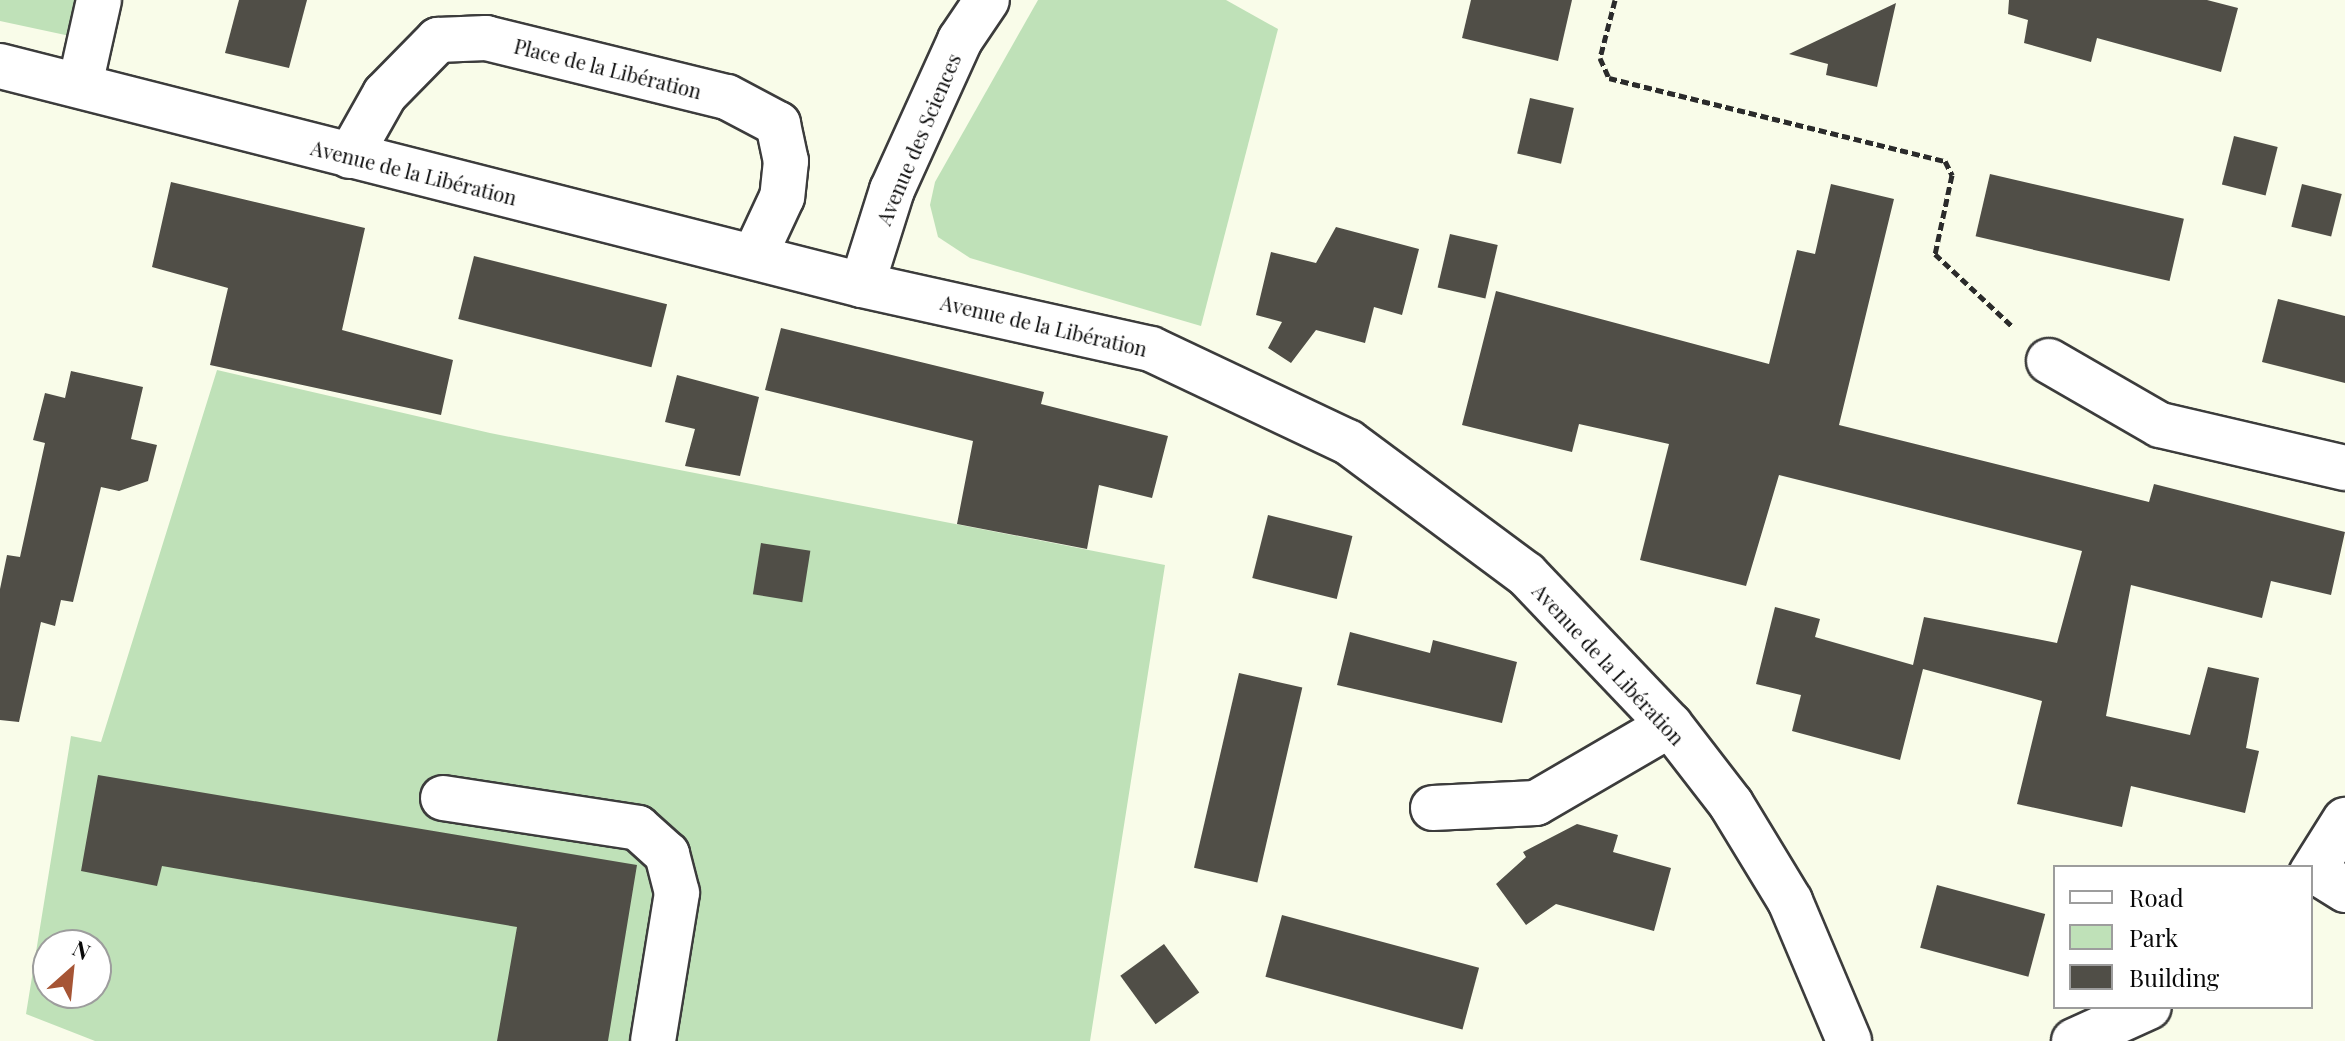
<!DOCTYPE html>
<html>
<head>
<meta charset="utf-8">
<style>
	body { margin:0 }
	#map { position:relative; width:2345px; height:1041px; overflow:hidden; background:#f9fce9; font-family:"Playfair Display",serif }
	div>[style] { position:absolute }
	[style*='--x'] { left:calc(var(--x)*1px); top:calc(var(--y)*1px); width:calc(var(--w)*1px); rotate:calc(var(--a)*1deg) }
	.green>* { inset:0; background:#bfe1b8 }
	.building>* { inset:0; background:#504e47; transform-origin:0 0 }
	.path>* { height:5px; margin-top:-2.5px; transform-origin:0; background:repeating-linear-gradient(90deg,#2b2b2b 0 8px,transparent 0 12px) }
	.roads { filter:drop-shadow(2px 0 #3c3c3c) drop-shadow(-2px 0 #3c3c3c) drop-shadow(0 2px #3c3c3c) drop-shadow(0 -2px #3c3c3c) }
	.minor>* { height:44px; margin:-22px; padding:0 22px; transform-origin:22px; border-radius:22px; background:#fff }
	span { translate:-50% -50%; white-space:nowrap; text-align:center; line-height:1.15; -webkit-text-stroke:8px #fff; paint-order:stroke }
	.street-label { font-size:20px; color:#090909 }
	.legend { position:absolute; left:2053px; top:865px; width:260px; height:144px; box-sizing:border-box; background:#fff; border:2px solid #9d9d9d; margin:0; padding:10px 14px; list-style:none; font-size:24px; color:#090909 }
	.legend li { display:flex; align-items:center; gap:16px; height:40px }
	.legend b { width:40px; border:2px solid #9d9d9d }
	.north { position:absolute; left:32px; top:929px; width:80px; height:80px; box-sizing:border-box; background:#fff; border:2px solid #9d9d9d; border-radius:50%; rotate:27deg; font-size:22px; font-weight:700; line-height:32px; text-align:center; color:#090909 }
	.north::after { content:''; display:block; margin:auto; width:28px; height:36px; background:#a65535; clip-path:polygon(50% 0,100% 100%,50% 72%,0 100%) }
</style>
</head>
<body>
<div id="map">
	<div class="green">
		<i style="clip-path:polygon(0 0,78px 0,70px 36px,0 21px)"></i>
		<i style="clip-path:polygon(1038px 0,1226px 0,1278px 29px,1201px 326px,970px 258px,938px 237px,930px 205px,935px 182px)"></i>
		<i style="clip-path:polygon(evenodd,217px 370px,490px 433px,1165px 565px,1090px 1041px,95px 1041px,26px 1014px,71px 736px,101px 742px,217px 370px,48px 945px,96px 945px,96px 993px,48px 993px,48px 945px)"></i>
	</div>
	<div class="building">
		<i style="clip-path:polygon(239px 0,307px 0,289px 68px,225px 53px)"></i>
		<i style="clip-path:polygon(1471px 0,1572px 0,1558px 61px,1462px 38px)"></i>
		<i style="clip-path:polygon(2009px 0,2207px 0,2238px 8px,2221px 72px,2097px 38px,2091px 62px,2024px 43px,2028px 20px,2008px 14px)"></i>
		<i style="clip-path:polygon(1896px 3px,1877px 87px,1826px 75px,1828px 64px,1789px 54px)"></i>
		<i style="left:1530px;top:98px;width:45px;height:57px;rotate:13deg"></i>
		<i style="left:2234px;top:136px;width:45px;height:50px;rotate:14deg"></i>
		<i style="left:1990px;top:174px;width:199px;height:64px;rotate:13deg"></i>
		<i style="clip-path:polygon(171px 182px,365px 228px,342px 330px,453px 360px,441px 415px,210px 365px,228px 288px,152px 267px)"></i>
		<i style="clip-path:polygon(1831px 184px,1894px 199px,1839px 425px,2149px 502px,2154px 484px,2345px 532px,2331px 595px,2271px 581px,2262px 618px,2131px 585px,2106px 716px,2190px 735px,2208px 667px,2259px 678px,2246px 748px,2259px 751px,2245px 813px,2131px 786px,2122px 827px,2017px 804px,2042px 701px,1923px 669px,1900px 760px,1792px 731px,1801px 695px,1756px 684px,1775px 607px,1820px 619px,1815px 637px,1913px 665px,1924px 617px,2057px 643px,2082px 551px,1779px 475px,1746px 586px,1640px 560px,1669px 444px,1579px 424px,1572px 452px,1462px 425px,1496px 291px,1769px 364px,1797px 250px,1815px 254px)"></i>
		<i style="left:2302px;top:184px;width:41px;height:44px;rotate:14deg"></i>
		<i style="clip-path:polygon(1336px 227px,1419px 249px,1402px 315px,1374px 307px,1365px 343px,1316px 330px,1291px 363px,1268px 348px,1282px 322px,1256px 315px,1271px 252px,1316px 263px)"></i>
		<i style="left:1450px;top:234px;width:49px;height:55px;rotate:13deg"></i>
		<i style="left:474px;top:256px;width:199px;height:65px;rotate:14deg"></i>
		<i style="clip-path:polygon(2278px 299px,2345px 316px,2345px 383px,2262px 362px)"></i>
		<i style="clip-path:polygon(781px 328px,1044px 392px,1041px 404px,1168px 436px,1152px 498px,1099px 485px,1087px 549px,957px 524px,973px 441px,765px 390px)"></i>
		<i style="clip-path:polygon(71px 371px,143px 387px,131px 439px,157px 445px,148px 481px,119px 491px,101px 487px,73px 602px,61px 600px,55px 626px,41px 622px,19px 722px,0 720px,0 589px,7px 555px,20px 557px,45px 443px,33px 440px,45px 393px,65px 398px)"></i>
		<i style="clip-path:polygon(677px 375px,759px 397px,740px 476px,685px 466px,695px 429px,665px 422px)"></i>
		<i style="left:1268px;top:515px;width:87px;height:65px;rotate:14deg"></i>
		<i style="left:761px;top:543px;width:50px;height:52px;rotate:9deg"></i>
		<i style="clip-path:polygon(1350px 632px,1430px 653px,1433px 640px,1517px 662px,1502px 723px,1337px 685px)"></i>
		<i style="left:1239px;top:673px;width:65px;height:200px;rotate:13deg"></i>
		<i style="clip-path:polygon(98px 775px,637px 865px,608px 1041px,497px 1041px,517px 927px,162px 866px,157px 886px,81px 871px)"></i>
		<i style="clip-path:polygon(1577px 824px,1618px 835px,1613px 852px,1671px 868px,1654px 931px,1556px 904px,1526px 925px,1496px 884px,1526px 857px,1523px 852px)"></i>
		<i style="left:1937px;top:885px;width:112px;height:65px;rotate:15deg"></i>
		<i style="left:1282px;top:915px;width:204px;height:64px;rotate:15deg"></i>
		<i style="left:1164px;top:944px;width:60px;height:54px;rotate:54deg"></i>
	</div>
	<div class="path">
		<i style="--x:1615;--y:0;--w:60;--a:104.5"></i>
		<i style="--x:1600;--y:58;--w:22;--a:66"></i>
		<i style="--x:1609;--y:78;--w:346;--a:13.9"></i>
		<i style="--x:1945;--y:161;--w:16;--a:63"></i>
		<i style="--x:1952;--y:175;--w:81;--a:102.1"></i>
		<i style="--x:1935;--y:254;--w:107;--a:43.1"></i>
	</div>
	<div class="roads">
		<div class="minor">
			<i style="--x:0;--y:66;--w:889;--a:14.25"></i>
			<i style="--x:862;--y:285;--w:296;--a:12.5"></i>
			<i style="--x:1151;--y:349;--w:218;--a:25.3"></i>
			<i style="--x:1348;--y:442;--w:222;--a:36.6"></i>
			<i style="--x:1526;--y:574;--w:209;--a:46.4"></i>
			<i style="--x:1670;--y:725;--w:100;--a:52.3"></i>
			<i style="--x:1731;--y:804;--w:114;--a:58.7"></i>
			<i style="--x:1790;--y:901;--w:152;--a:67.1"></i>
			<i style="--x:80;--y:85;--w:87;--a:-77.4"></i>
			<i style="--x:350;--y:156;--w:71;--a:-60.6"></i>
			<i style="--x:385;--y:94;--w:76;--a:-45.5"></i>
			<i style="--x:438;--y:40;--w:48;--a:-2.4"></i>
			<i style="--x:486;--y:38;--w:248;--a:13.8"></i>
			<i style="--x:727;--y:97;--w:58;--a:27.9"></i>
			<i style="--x:778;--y:124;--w:38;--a:78"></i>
			<i style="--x:786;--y:161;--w:36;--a:96"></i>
			<i style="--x:782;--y:197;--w:66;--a:115"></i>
			<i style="--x:862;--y:285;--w:100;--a:-72.5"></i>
			<i style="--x:892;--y:190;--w:165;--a:-65.6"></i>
			<i style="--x:960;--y:40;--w:48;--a:-56"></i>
			<i style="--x:2049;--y:361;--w:128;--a:30"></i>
			<i style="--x:2160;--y:425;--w:190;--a:13.1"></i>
			<i style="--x:443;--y:798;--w:197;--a:8.7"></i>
			<i style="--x:638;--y:828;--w:39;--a:42"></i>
			<i style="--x:667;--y:854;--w:40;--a:75.6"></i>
			<i style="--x:677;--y:893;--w:150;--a:99.2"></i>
			<i style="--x:1433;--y:808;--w:103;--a:-2.8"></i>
			<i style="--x:1536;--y:803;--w:155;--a:-30.2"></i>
			<i style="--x:2315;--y:871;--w:36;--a:32"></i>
			<i style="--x:2311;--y:874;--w:64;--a:-57.8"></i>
			<i style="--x:2074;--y:1041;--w:82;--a:-24.4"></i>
		</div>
	</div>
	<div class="street-label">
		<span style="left:608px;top:68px;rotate:14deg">Place de la Libération</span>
		<span style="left:918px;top:139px;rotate:-67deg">Avenue des Sciences</span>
		<span style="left:414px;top:172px;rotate:14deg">Avenue de la Libération</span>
		<span style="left:1044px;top:325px;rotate:13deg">Avenue de la Libération</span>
		<span style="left:1609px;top:664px;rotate:47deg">Avenue de la Libération</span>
	</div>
	<ul class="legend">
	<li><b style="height:10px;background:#fff"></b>Road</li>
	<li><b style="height:22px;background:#bfe1b8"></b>Park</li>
	<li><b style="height:22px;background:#504e47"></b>Building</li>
	</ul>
	<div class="north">N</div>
</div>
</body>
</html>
